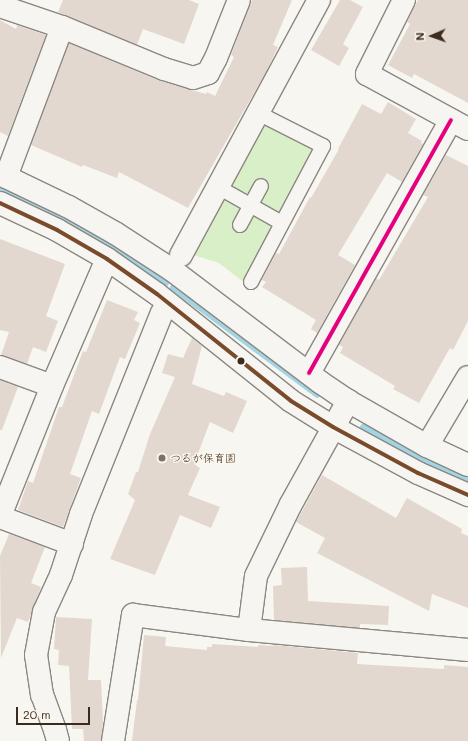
<!DOCTYPE html>
<html>
<head>
<meta charset="utf-8">
<style>
	body { margin:0 }
	#map { position:relative; width:468px; height:741px; overflow:hidden; background:#f8f6f0; font-family:Mali,"Klee One",sans-serif }
	div>[style] { position:absolute }
	[style*='--x'] { left:calc(var(--x)*1px); top:calc(var(--y)*1px); width:calc(var(--w)*1px); rotate:calc(var(--a)*1deg) }
	.green>* { inset:0; background:#d9efc7 }
	.stream>* { height:7px; margin:-3.5px; padding:0 3.5px; transform-origin:3.5px; border-radius:3.5px; background:#a2d4e3 }
	.building>* { inset:0; background:#e3d8d0 }
	.roads { filter:drop-shadow(1px 0 #8b8781) drop-shadow(-1px 0 #8b8781) drop-shadow(0 1px #8b8781) drop-shadow(0 -1px #8b8781) }
	.lane>* { height:14px; margin:-7px; padding:0 7px; transform-origin:7px; border-radius:7px; background:#f6f5f1 }
	.street>* { height:22px; margin:-11px; padding:0 11px; transform-origin:11px; border-radius:11px; background:#f6f5f1 }
	.secondary>* { height:22px; margin:-11px; padding:0 11px; transform-origin:11px; border-radius:11px; background:#f6f5f1 }
	.bus-1>* { height:4px; margin:-2px; padding:0 2px; transform-origin:2px; border-radius:2px; background:#7a4b2a }
	.bus-2>* { height:4px; margin:-2px; padding:0 2px; transform-origin:2px; border-radius:2px; background:#e5007d }
	.dots>* { width:11px; height:11px; translate:-50% -50%; box-sizing:border-box; border:2px solid #fbf7ec; border-radius:50% }
	span { translate:-50% -50%; white-space:nowrap; text-align:center; line-height:1.15; -webkit-text-stroke:3px #fbf7ec; paint-order:stroke }
	.poi-label { font-size:11px; color:#3b2a1e }
	.left { translate:0 -50%; text-align:left }
	.north { position:absolute; left:412px; top:16px; width:40px; height:40px; -webkit-text-stroke:3px #fbf7ec; paint-order:stroke; rotate:268deg; font-size:11px; font-weight:700; line-height:16px; text-align:center; color:#3b2a1e }
	.north::after { content:''; display:block; margin:auto; width:14px; height:18px; background:#3b2a1e; clip-path:polygon(50% 0,100% 100%,50% 72%,0 100%) }
	.scale { position:absolute; left:16px; top:707px; width:74px; height:18px; box-sizing:border-box; border:2px solid #3b2a1e; border-top:0; padding-left:5px; font-size:12px; line-height:14px; white-space:nowrap; color:#3b2a1e; -webkit-text-stroke:3px #fbf7ec; paint-order:stroke }
</style>
</head>
<body>
<div id="map">
	<div class="green">
		<i style="clip-path:polygon(262px 119px,319px 147px,246px 284px,219px 263px,193px 255px)"></i>
	</div>
	<div class="stream">
		<i style="--x:0;--y:189;--w:31;--a:21"></i>
		<i style="--x:29;--y:200;--w:71;--a:28.7"></i>
		<i style="--x:91;--y:234;--w:48;--a:30.3"></i>
		<i style="--x:132;--y:258;--w:41;--a:36"></i>
		<i style="--x:173;--y:287;--w:179;--a:36.6"></i>
		<i style="--x:363;--y:427;--w:77;--a:27.9"></i>
		<i style="--x:431;--y:463;--w:41;--a:24.7"></i>
	</div>
	<div class="building">
		<i style="clip-path:polygon(63px 0,189px 0,199px 4px,184px 44px,143px 29px,137px 45px,58px 12px)"></i>
		<i style="clip-path:polygon(252px 0,292px 0,273px 45px,278px 47px,266px 72px,188px 208px,119px 172px,117px 178px,83px 165px,82px 167px,31px 145px,69px 43px,160px 81px,206px 94px,207px 92px,215px 96px,234px 57px,231px 55px)"></i>
		<i style="clip-path:polygon(340px 0,350px 0,363px 7px,343px 44px,349px 48px,339px 66px,311px 50px)"></i>
		<i style="clip-path:polygon(418px 0,468px 0,468px 103px,414px 74px,412px 78px,388px 65px,410px 24px,407px 22px)"></i>
		<i style="clip-path:polygon(0 20px,16px 29px,17px 25px,46px 35px,8px 136px,0 132px)"></i>
		<i style="clip-path:polygon(388px 102px,416px 119px,408px 133px,422px 141px,421px 143px,423px 144px,402px 182px,387px 173px,338px 255px,355px 265px,317px 333px,311px 329px,316px 320px,262px 287px,266px 282px,262px 280px,276px 253px,279px 254px,310px 197px,311px 198px,339px 149px,338px 149px,362px 104px,381px 114px)"></i>
		<i style="clip-path:polygon(446px 155px,468px 166px,468px 321px,453px 350px,450px 348px,419px 403px,393px 389px,395px 386px,340px 353px,343px 347px,339px 345px,376px 278px,379px 280px,428px 197px,423px 195px)"></i>
		<i style="clip-path:polygon(0 239px,65px 264px,46px 316px,58px 321px,46px 352px,33px 347px,27px 364px,1px 355px,9px 332px,0 330px)"></i>
		<i style="clip-path:polygon(107px 300px,138px 312px,134px 320px,140px 323px,125px 359px,120px 357px,99px 414px,92px 411px,70px 474px,81px 478px,63px 527px,18px 510px,28px 481px,33px 483px,59px 407px,62px 407px,83px 351px,86px 352px)"></i>
		<i style="clip-path:polygon(192px 338px,202px 346px,192px 384px,224px 396px,226px 392px,247px 401px,233px 433px,210px 422px,194px 464px,200px 468px,188px 495px,220px 507px,211px 528px,180px 515px,155px 575px,110px 559px,135px 500px,128px 494px,136px 472px,138px 472px,150px 434px,175px 377px,162px 373px,168px 354px,183px 358px)"></i>
		<i style="clip-path:polygon(0 380px,18px 387px,2px 430px,0 430px)"></i>
		<i style="clip-path:polygon(322px 475px,396px 518px,407px 498px,462px 529px,461px 533px,468px 536px,468px 608px,432px 594px,429px 611px,317px 553px,325px 538px,296px 522px)"></i>
		<i style="clip-path:polygon(9px 534px,45px 547px,31px 583px,41px 587px,28px 622px,17px 618px,1px 658px,0 556px)"></i>
		<i style="clip-path:polygon(307px 567px,308px 601px,389px 606px,388px 625px,360px 624px,360px 628px,274px 620px,273px 586px,282px 585px,281px 568px)"></i>
		<i style="clip-path:polygon(56px 617px,92px 619px,88px 680px,101px 680px,103px 723px,101px 741px,84px 741px,83px 729px,72px 729px,69px 666px,58px 665px,59px 650px,54px 649px)"></i>
		<i style="clip-path:polygon(144px 635px,166px 637px,165px 646px,207px 650px,207px 647px,212px 647px,212px 644px,258px 647px,258px 645px,274px 646px,274px 645px,358px 653px,357px 664px,444px 669px,444px 665px,468px 667px,468px 741px,132px 741px,137px 700px,138px 700px)"></i>
	</div>
	<div class="roads">
		<div class="lane">
			<i style="--x:218;--y:187;--w:73;--a:29.4"></i>
			<i style="--x:240;--y:225;--w:44;--a:-61.7"></i>
			<i style="--x:251;--y:282;--w:154;--a:-62.1"></i>
			<i style="--x:323;--y:146;--w:73;--a:-153.1"></i>
		</div>
		<div class="street">
			<i style="--x:404;--y:0;--w:83;--a:116.6"></i>
			<i style="--x:367;--y:74;--w:115;--a:28.6"></i>
			<i style="--x:0;--y:6;--w:65;--a:18.7"></i>
			<i style="--x:62;--y:27;--w:110;--a:22.4"></i>
			<i style="--x:164;--y:69;--w:30;--a:17"></i>
			<i style="--x:193;--y:78;--w:16;--a:-18"></i>
			<i style="--x:208;--y:73;--w:17;--a:-62"></i>
			<i style="--x:216;--y:58;--w:62;--a:-68.4"></i>
			<i style="--x:6;--y:177;--w:160;--a:-69.5"></i>
			<i style="--x:181;--y:255;--w:290;--a:-61.6"></i>
			<i style="--x:0;--y:367;--w:55;--a:20.1"></i>
			<i style="--x:309;--y:373;--w:290;--a:-60.7"></i>
			<i style="--x:427;--y:446;--w:80;--a:-59.3"></i>
			<i style="--x:0;--y:516;--w:140;--a:-68.2"></i>
			<i style="--x:52;--y:386;--w:138;--a:-66.6"></i>
			<i style="--x:0;--y:517;--w:77;--a:20.6"></i>
			<i style="--x:249;--y:630;--w:54;--a:-82.6"></i>
			<i style="--x:256;--y:576;--w:80;--a:-64.1"></i>
			<i style="--x:291;--y:504;--w:118;--a:-61"></i>
			<i style="--x:58;--y:741;--w:11;--a:-105"></i>
			<i style="--x:55;--y:730;--w:37;--a:-110"></i>
			<i style="--x:42;--y:695;--w:40;--a:-98.5"></i>
			<i style="--x:36;--y:655;--w:44;--a:-79.5"></i>
			<i style="--x:44;--y:612;--w:41;--a:-65.3"></i>
			<i style="--x:61;--y:575;--w:64;--a:-71.8"></i>
			<i style="--x:81;--y:514;--w:217;--a:-68.1"></i>
			<i style="--x:113;--y:741;--w:128;--a:-81"></i>
			<i style="--x:133;--y:615;--w:117;--a:7.4"></i>
			<i style="--x:249;--y:630;--w:220;--a:5.2"></i>
		</div>
		<div class="secondary">
			<i style="--x:0;--y:174;--w:76;--a:25.6"></i>
			<i style="--x:69;--y:207;--w:53;--a:29.5"></i>
			<i style="--x:115;--y:233;--w:68;--a:33"></i>
			<i style="--x:172;--y:270;--w:186;--a:37.1"></i>
			<i style="--x:320;--y:382;--w:34;--a:34"></i>
			<i style="--x:348;--y:401;--w:91;--a:29.7"></i>
			<i style="--x:427;--y:446;--w:45;--a:24.9"></i>
			<i style="--x:0;--y:203;--w:63;--a:25.3"></i>
			<i style="--x:57;--y:230;--w:58;--a:30.1"></i>
			<i style="--x:107;--y:259;--w:61;--a:35"></i>
			<i style="--x:157;--y:294;--w:171;--a:38.6"></i>
			<i style="--x:291;--y:401;--w:49;--a:31.8"></i>
			<i style="--x:333;--y:427;--w:97;--a:28.4"></i>
			<i style="--x:418;--y:473;--w:55;--a:23.7"></i>
		</div>
	</div>
	<div class="bus-1">
		<i style="--x:0;--y:203;--w:63;--a:25.3"></i>
		<i style="--x:57;--y:230;--w:58;--a:30.1"></i>
		<i style="--x:107;--y:259;--w:61;--a:35"></i>
		<i style="--x:157;--y:294;--w:171;--a:38.6"></i>
		<i style="--x:291;--y:401;--w:49;--a:31.8"></i>
		<i style="--x:333;--y:427;--w:97;--a:28.4"></i>
		<i style="--x:418;--y:473;--w:55;--a:23.7"></i>
	</div>
	<div class="bus-2">
		<i style="--x:309;--y:373;--w:290;--a:-60.7"></i>
	</div>
	<div class="dots">
		<i style="left:241px;top:361px;background:#3b2a1e"></i>
		<i style="left:162px;top:458px;background:#7d7168"></i>
	</div>
	<div class="poi-label">
		<span class="left" style="left:170px;top:458px">つるが保育園</span>
	</div>
	<div class="north">N</div>
	<div class="scale">20 m</div>
</div>
</body>
</html>
